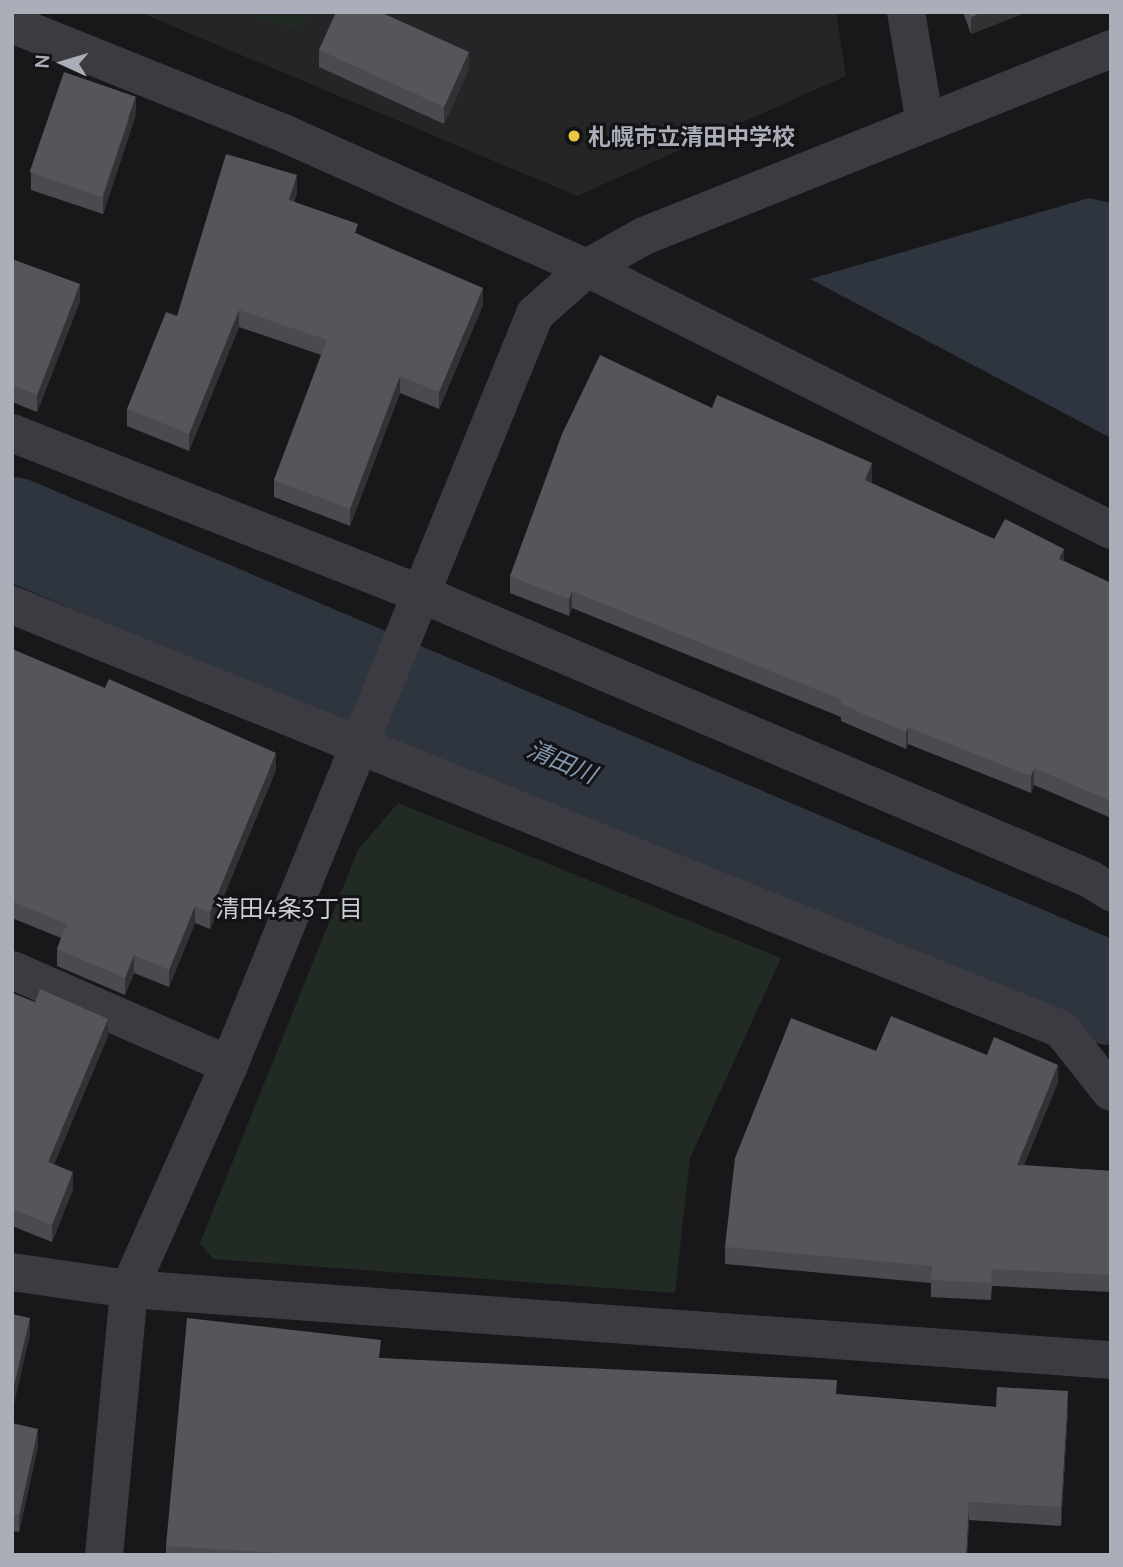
<!DOCTYPE html>
<html>
<head>
<meta charset="utf-8">
<style>
	body { margin:0 }
	#map { position:relative; width:1123px; height:1567px; overflow:hidden; background:#18181a; font-family:Manrope,"Noto Sans JP",sans-serif }
	div>[style] { position:absolute }
	[style*='--x'] { left:calc(var(--x)*1px); top:calc(var(--y)*1px); width:calc(var(--w)*1px); rotate:calc(var(--a)*1deg) }
	.built>* { inset:0; background:#252427 }
	.green>* { inset:0; background:#222a24 }
	.water>* { inset:0; background:#2e353e }
	.river>* { height:102px; margin:-51px; padding:0 51px; transform-origin:51px; border-radius:51px; background:#2e353e }
	.minor>* { height:38px; margin:-19px; padding:0 19px; transform-origin:19px; border-radius:19px; background:#3b3b41 }
	.tertiary>* { height:38px; margin:-19px; padding:0 19px; transform-origin:19px; border-radius:19px; background:#3b3b41 }
	.wall>* { inset:0; background:#4a4a4f }
	.shaded-wall>* { inset:0; background:#323235 }
	.building>* { inset:0; background:#55555a; transform-origin:0 0 }
	.dots>* { width:19px; height:19px; translate:-50% -50%; box-sizing:border-box; border:4px solid #131315; border-radius:50% }
	span { translate:-50% -50%; white-space:nowrap; text-align:center; line-height:1.15; -webkit-text-stroke:6px #131315; paint-order:stroke }
	.poi-label { font-size:23px; color:#abaeb9; font-weight:700 }
	.left { translate:0 -50%; text-align:left }
	.water-label { font-size:24px; color:#8497b3; font-style:italic }
	.neighbourhood-label { font-size:24px; color:#cccdd5 }
	.frame { position:absolute; inset:0; border:14px solid #abaeb9; pointer-events:none }
	.north { position:absolute; left:28px; top:28px; width:70px; height:70px; -webkit-text-stroke:5px #131315; paint-order:stroke; rotate:274deg; font-size:19px; font-weight:700; line-height:28px; text-align:center; color:#abaeb9 }
	.north::after { content:''; display:block; margin:auto; width:24px; height:32px; background:#abaeb9; clip-path:polygon(50% 0,100% 100%,50% 72%,0 100%) }
</style>
</head>
<body>
<div id="map">
	<div class="built">
		<i style="clip-path:polygon(139px 12px,836px 12px,846px 76px,577px 196px)"></i>
	</div>
	<div class="green">
		<i style="clip-path:polygon(241px 12px,311px 12px,294px 30px)"></i>
		<i style="clip-path:polygon(398px 803px,781px 958px,690px 1158px,675px 1293px,213px 1259px,200px 1243px,358px 850px)"></i>
	</div>
	<div class="water">
		<i style="clip-path:polygon(1089px 198px,1111px 203px,1111px 438px,810px 279px)"></i>
	</div>
	<div class="river">
		<i style="--x:12;--y:528;--w:1194;--a:22.98"></i>
	</div>
	<div class="minor">
		<i style="--x:906;--y:12;--w:113;--a:80.3"></i>
		<i style="--x:587;--y:268;--w:586;--a:26.57"></i>
		<i style="--x:12;--y:433;--w:437;--a:21.5"></i>
		<i style="--x:419;--y:593;--w:729;--a:23.09"></i>
		<i style="--x:1090;--y:879;--w:25;--a:32"></i>
		<i style="--x:12;--y:605;--w:1131;--a:22.01"></i>
		<i style="--x:1061;--y:1029;--w:80;--a:51.6"></i>
		<i style="--x:12;--y:970;--w:237;--a:23.6"></i>
		<i style="--x:12;--y:1272;--w:118;--a:8.3"></i>
		<i style="--x:129;--y:1289;--w:985;--a:4.14"></i>
	</div>
	<div class="tertiary">
		<i style="--x:12;--y:24;--w:300;--a:21.9"></i>
		<i style="--x:290;--y:136;--w:325;--a:24"></i>
		<i style="--x:104;--y:1555;--w:267;--a:-84.6"></i>
		<i style="--x:129;--y:1289;--w:245;--a:-65.9"></i>
		<i style="--x:229;--y:1065;--w:811;--a:-67.83"></i>
		<i style="--x:535;--y:314;--w:69;--a:-41.5"></i>
		<i style="--x:587;--y:268;--w:65;--a:-29.3"></i>
		<i style="--x:644;--y:236;--w:503;--a:-21.82"></i>
	</div>
	<div class="wall">
		<i style="clip-path:polygon(963px 12px,1027px 12px,971px 34px)"></i>
		<i style="clip-path:polygon(319px 50px,469px 69px,444px 124px,319px 67px)"></i>
		<i style="clip-path:polygon(136px 114px,103px 214px,31px 190px,31px 173px)"></i>
		<i style="clip-path:polygon(297px 192px,294px 202px,358px 234px,483px 305px,439px 409px,400px 393px,350px 526px,274px 497px,274px 480px,321px 355px,239px 327px,189px 451px,127px 426px,127px 409px,177px 316px)"></i>
		<i style="clip-path:polygon(12px 259px,80px 301px,37px 412px,12px 402px)"></i>
		<i style="clip-path:polygon(712px 408px,872px 480px,871px 483px,994px 539px,1064px 561px,1111px 583px,1111px 818px,1034px 785px,1031px 793px,908px 744px,906px 749px,841px 721px,841px 717px,572px 608px,569px 616px,510px 593px,510px 576px)"></i>
		<i style="clip-path:polygon(12px 649px,276px 770px,210px 929px,195px 923px,169px 987px,134px 973px,125px 995px,57px 966px,57px 949px,61px 938px,12px 918px)"></i>
		<i style="clip-path:polygon(12px 993px,108px 1036px,54px 1164px,73px 1189px,52px 1242px,12px 1226px)"></i>
		<i style="clip-path:polygon(876px 1051px,1058px 1082px,1024px 1165px,1111px 1171px,1111px 1292px,992px 1286px,991px 1300px,931px 1297px,931px 1283px,725px 1264px,725px 1247px)"></i>
		<i style="clip-path:polygon(381px 1358px,996px 1407px,1068px 1410px,1061px 1526px,969px 1520px,967px 1555px,166px 1555px,166px 1546px)"></i>
		<i style="clip-path:polygon(12px 1423px,38px 1446px,19px 1532px,12px 1531px)"></i>
	</div>
	<div class="shaded-wall">
		<i style="clip-path:polygon(982px 12px,1027px 12px,971px 34px,971px 17px)"></i>
		<i style="clip-path:polygon(469px 52px,469px 69px,444px 124px,444px 107px)"></i>
		<i style="clip-path:polygon(136px 97px,136px 114px,103px 214px,103px 197px)"></i>
		<i style="clip-path:polygon(297px 175px,297px 192px,289px 217px,289px 200px)"></i>
		<i style="clip-path:polygon(80px 284px,80px 301px,37px 412px,37px 395px)"></i>
		<i style="clip-path:polygon(483px 288px,483px 305px,439px 409px,439px 392px)"></i>
		<i style="clip-path:polygon(239px 310px,239px 327px,189px 451px,189px 434px)"></i>
		<i style="clip-path:polygon(400px 376px,400px 393px,350px 526px,350px 509px)"></i>
		<i style="clip-path:polygon(872px 463px,872px 480px,865px 497px,865px 480px)"></i>
		<i style="clip-path:polygon(1064px 549px,1064px 566px,1059px 559px)"></i>
		<i style="clip-path:polygon(572px 591px,572px 608px,569px 616px,569px 599px)"></i>
		<i style="clip-path:polygon(908px 727px,908px 744px,906px 749px,906px 732px)"></i>
		<i style="clip-path:polygon(276px 753px,276px 770px,210px 929px,210px 912px)"></i>
		<i style="clip-path:polygon(1034px 768px,1034px 785px,1031px 793px,1031px 776px)"></i>
		<i style="clip-path:polygon(195px 906px,195px 923px,169px 987px,169px 970px)"></i>
		<i style="clip-path:polygon(134px 955px,134px 973px,125px 995px,125px 978px)"></i>
		<i style="clip-path:polygon(108px 1019px,108px 1036px,48px 1179px,48px 1162px)"></i>
		<i style="clip-path:polygon(1058px 1065px,1058px 1082px,1017px 1182px,1017px 1165px)"></i>
		<i style="clip-path:polygon(73px 1172px,73px 1189px,52px 1242px,52px 1225px)"></i>
		<i style="clip-path:polygon(30px 1318px,30px 1335px,12px 1413px,12px 1395px)"></i>
		<i style="clip-path:polygon(1068px 1391px,1068px 1410px,1061px 1526px,1061px 1507px)"></i>
		<i style="clip-path:polygon(38px 1429px,38px 1446px,19px 1532px,19px 1515px)"></i>
		<i style="clip-path:polygon(969px 1502px,969px 1520px,967px 1555px,966px 1555px)"></i>
	</div>
	<div class="building">
		<i style="clip-path:polygon(336px 12px,380px 12px,469px 52px,444px 107px,319px 50px)"></i>
		<i style="clip-path:polygon(969px 12px,982px 12px,971px 17px)"></i>
		<i style="left:64px;top:72px;width:76px;height:106px;rotate:19deg"></i>
		<i style="clip-path:polygon(226px 154px,297px 175px,289px 200px,358px 224px,355px 233px,483px 288px,439px 392px,400px 376px,350px 509px,274px 480px,327px 340px,239px 310px,189px 434px,127px 409px,166px 312px,177px 316px)"></i>
		<i style="clip-path:polygon(12px 259px,80px 284px,37px 395px,12px 385px)"></i>
		<i style="clip-path:polygon(600px 355px,712px 408px,717px 395px,872px 463px,865px 480px,994px 539px,1005px 519px,1064px 549px,1059px 559px,1111px 583px,1111px 801px,1034px 768px,1031px 776px,908px 727px,906px 732px,841px 704px,842px 700px,572px 591px,569px 599px,510px 576px,562px 434px)"></i>
		<i style="clip-path:polygon(12px 649px,105px 688px,109px 679px,276px 753px,210px 912px,195px 906px,169px 970px,134px 955px,125px 978px,57px 949px,67px 924px,12px 901px)"></i>
		<i style="clip-path:polygon(40px 989px,108px 1019px,48px 1162px,73px 1172px,52px 1225px,12px 1209px,12px 993px,35px 1002px)"></i>
		<i style="clip-path:polygon(891px 1016px,987px 1055px,994px 1037px,1058px 1065px,1017px 1165px,1111px 1171px,1111px 1275px,992px 1269px,991px 1283px,931px 1280px,932px 1266px,725px 1247px,735px 1158px,791px 1018px,876px 1051px)"></i>
		<i style="clip-path:polygon(12px 1314px,30px 1318px,12px 1395px)"></i>
		<i style="clip-path:polygon(187px 1318px,381px 1340px,379px 1358px,837px 1380px,836px 1394px,996px 1407px,997px 1387px,1068px 1391px,1061px 1507px,969px 1502px,966px 1555px,313px 1555px,166px 1546px)"></i>
		<i style="clip-path:polygon(12px 1423px,38px 1429px,19px 1515px,12px 1514px)"></i>
	</div>
	<div class="dots">
		<i style="left:574px;top:136px;background:#ebc63f"></i>
	</div>
	<div class="poi-label">
		<span class="left" style="left:588px;top:136px">札幌市立清田中学校</span>
	</div>
	<div class="water-label">
		<span style="left:562px;top:761px;rotate:23deg">清田川</span>
	</div>
	<div class="neighbourhood-label">
		<span style="left:289px;top:908px">清田4条3丁目</span>
	</div>
	<div class="frame"></div>
	<div class="north">N</div>
</div>
</body>
</html>
